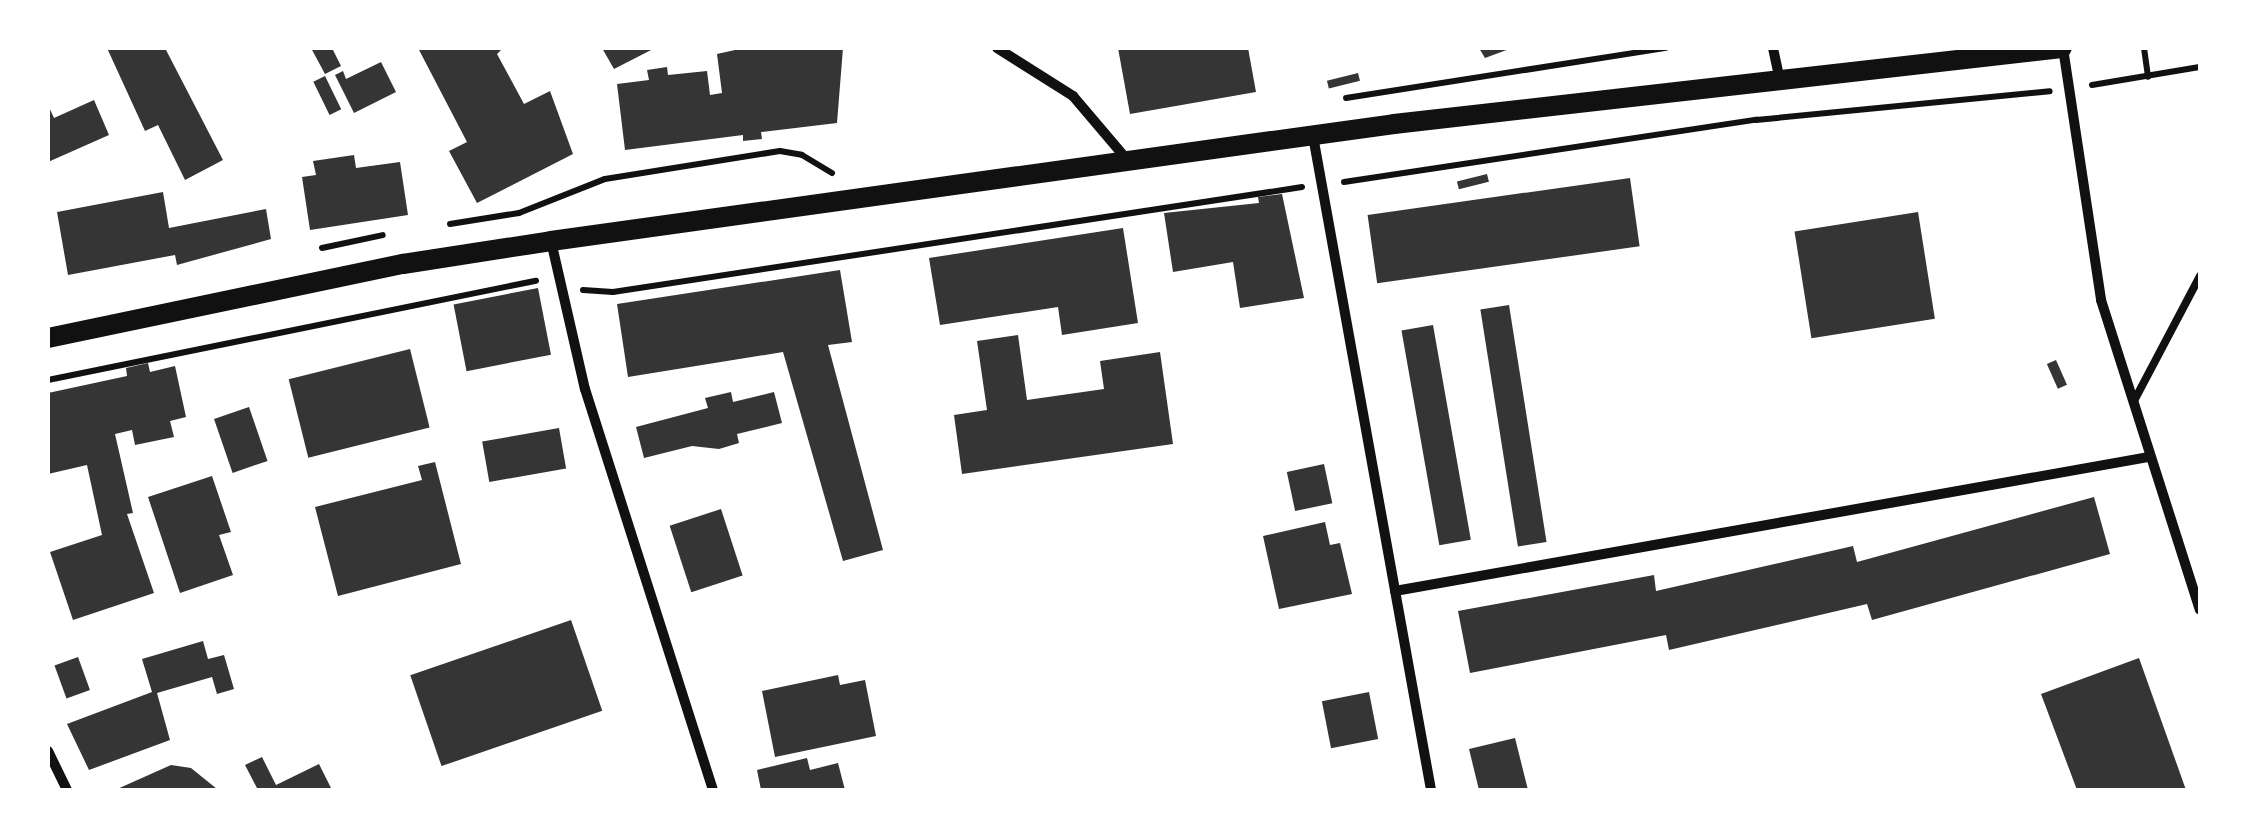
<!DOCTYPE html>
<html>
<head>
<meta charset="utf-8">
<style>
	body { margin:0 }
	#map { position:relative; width:2248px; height:838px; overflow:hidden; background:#fff; font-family:Helvetica,sans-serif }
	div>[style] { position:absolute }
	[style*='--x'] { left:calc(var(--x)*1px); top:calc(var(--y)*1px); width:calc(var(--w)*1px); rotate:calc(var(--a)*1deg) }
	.building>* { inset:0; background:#353535; transform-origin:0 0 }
	.path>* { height:6px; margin:-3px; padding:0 3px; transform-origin:3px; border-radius:3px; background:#111 }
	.service>* { height:8px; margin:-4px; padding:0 4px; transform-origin:4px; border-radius:4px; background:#111 }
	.minor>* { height:10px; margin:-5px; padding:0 5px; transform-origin:5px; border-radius:5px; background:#111 }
	.secondary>* { height:20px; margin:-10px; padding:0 10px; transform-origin:10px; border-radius:10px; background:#111 }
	span { translate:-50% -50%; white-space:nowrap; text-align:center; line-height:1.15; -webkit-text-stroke:9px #fff; paint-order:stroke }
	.frame { position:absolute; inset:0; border:50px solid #fff; pointer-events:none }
</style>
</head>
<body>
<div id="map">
	<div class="building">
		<i style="clip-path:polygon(107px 48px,165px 48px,223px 160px,185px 180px,158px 125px,145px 131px)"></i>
		<i style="clip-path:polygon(311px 48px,332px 48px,341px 66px,325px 74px)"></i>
		<i style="clip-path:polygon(418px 48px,503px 48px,497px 54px,524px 104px,550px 91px,573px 154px,477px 203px,449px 151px,467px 142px)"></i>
		<i style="clip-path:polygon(602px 48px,655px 48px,614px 69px)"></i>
		<i style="clip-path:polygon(744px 48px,843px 48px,837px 123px,761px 132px,762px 139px,743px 141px,743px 135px,625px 150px,617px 84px,649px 80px,647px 70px,667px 67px,668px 75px,707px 71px,710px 95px,722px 93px,717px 54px)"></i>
		<i style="clip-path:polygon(1118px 48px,1248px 48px,1256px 92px,1130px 114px)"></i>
		<i style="clip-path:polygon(1479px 48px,1512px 48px,1485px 58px)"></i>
		<i style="clip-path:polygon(381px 62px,396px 92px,354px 113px,335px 75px,343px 71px,346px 79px)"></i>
		<i style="left:1358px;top:73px;width:8px;height:32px;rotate:76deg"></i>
		<i style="left:325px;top:76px;width:37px;height:13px;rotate:64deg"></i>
		<i style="clip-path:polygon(94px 100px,109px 135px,48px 162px,48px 105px,54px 118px)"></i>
		<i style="clip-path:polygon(354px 155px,356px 168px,400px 162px,408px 215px,310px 230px,302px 177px,316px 175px,313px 161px)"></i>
		<i style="left:1487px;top:174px;width:8px;height:31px;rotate:76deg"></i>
		<i style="left:1630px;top:178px;width:69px;height:265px;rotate:82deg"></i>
		<i style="clip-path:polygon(163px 192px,169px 228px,266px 209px,271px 239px,177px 265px,175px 255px,68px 275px,57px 212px)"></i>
		<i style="clip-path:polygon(1282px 194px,1304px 298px,1240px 308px,1233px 262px,1173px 272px,1164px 213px,1259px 203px,1258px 197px)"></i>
		<i style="left:1918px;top:212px;width:108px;height:125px;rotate:81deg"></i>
		<i style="clip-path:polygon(1123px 228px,1138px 323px,1062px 335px,1058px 307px,940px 325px,929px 258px)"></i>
		<i style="clip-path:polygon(840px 270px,852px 342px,828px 345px,883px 550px,843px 561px,783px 352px,628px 377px,617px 304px)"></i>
		<i style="left:538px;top:288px;width:68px;height:86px;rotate:79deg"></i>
		<i style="left:1509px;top:305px;width:240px;height:29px;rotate:81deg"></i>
		<i style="left:1433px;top:325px;width:218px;height:32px;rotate:80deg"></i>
		<i style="clip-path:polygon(1018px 335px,1027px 400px,1104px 389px,1100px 361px,1160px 352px,1173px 444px,962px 474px,954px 415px,987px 410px,977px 341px)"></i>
		<i style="left:410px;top:349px;width:81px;height:125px;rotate:76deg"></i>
		<i style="left:2056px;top:360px;width:27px;height:10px;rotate:66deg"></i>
		<i style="clip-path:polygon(148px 363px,150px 372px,175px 366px,186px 417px,170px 421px,174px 437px,135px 445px,132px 430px,115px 434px,133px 513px,127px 514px,154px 593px,73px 620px,50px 552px,102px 535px,87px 465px,48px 474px,48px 393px,127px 376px,126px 368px)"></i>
		<i style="clip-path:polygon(731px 392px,733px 402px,774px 392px,782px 423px,737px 434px,739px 443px,719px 449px,692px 446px,644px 458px,636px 427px,708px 408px,705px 398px)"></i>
		<i style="left:249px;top:407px;width:57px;height:37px;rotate:71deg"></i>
		<i style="left:559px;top:428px;width:41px;height:78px;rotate:80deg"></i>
		<i style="clip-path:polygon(435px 462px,461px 564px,338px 596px,315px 507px,422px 480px,418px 466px)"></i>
		<i style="left:1324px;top:464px;width:40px;height:38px;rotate:78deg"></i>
		<i style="clip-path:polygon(212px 476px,231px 532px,219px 535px,233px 575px,180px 593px,148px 497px)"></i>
		<i style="clip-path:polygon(2094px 497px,2110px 554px,1872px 620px,1867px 604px,1669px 650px,1666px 635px,1470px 673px,1458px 611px,1654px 575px,1656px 591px,1853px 546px,1857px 562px)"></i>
		<i style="left:721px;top:509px;width:70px;height:54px;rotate:72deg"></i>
		<i style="clip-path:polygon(1325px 522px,1330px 545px,1340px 543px,1352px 594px,1279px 609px,1263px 536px)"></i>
		<i style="left:571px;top:620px;width:96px;height:170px;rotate:71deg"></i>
		<i style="clip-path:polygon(203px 641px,208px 659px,224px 655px,234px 689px,217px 694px,212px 677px,157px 693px,170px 740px,89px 770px,67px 724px,152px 692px,142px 659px)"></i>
		<i style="left:78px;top:657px;width:35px;height:25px;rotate:70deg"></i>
		<i style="clip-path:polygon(2139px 658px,2186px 790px,2077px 790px,2041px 694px)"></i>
		<i style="clip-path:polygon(838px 675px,840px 685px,865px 680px,876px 736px,775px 757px,762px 691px)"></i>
		<i style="left:1369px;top:692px;width:48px;height:48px;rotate:79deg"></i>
		<i style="clip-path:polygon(1515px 738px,1528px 790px,1479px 790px,1469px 749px)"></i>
		<i style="clip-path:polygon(262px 757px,276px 785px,319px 764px,332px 790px,258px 790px,245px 765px)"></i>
		<i style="clip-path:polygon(807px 758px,810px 770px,838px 763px,845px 790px,761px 790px,757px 770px)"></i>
		<i style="clip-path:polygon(171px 765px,191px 768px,217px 789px,115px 790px)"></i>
	</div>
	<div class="path">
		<i style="--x:2144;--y:48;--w:29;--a:82"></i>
		<i style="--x:2092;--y:85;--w:109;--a:-9.5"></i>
		<i style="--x:1346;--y:98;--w:324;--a:-8.9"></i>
		<i style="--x:1344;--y:182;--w:417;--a:-8.6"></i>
		<i style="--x:1756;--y:120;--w:295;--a:-5.6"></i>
		<i style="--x:450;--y:224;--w:70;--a:-9.1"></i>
		<i style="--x:519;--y:213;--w:92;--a:-21.6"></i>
		<i style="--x:605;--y:179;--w:177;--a:-9.1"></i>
		<i style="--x:780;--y:151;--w:22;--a:10"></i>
		<i style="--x:802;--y:155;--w:35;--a:31"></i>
		<i style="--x:322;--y:248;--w:62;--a:-12"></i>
		<i style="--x:583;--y:290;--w:30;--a:4"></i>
		<i style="--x:613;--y:292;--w:697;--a:-8.66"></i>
		<i style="--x:48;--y:380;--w:498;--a:-11.5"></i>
	</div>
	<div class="service">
		<i style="--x:2134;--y:401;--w:141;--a:-62.2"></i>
	</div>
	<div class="minor">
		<i style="--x:997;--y:48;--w:90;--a:32.3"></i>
		<i style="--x:1073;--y:96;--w:87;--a:49.7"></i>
		<i style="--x:1773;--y:48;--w:33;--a:78"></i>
		<i style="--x:2063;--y:48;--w:255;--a:81.4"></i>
		<i style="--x:2101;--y:300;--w:325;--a:72.3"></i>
		<i style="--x:1313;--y:136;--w:665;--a:79.77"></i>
		<i style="--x:551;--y:241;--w:152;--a:77.1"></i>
		<i style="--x:585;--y:389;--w:421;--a:72.3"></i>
		<i style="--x:1395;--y:591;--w:766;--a:-10.08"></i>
		<i style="--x:48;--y:751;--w:43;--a:64"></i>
	</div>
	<div class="secondary">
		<i style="--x:48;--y:338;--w:363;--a:-11.8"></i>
		<i style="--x:403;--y:264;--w:150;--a:-8.8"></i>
		<i style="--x:551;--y:241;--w:851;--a:-7.9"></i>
		<i style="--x:1394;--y:124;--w:672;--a:-6.49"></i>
	</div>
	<div class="frame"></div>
</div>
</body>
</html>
